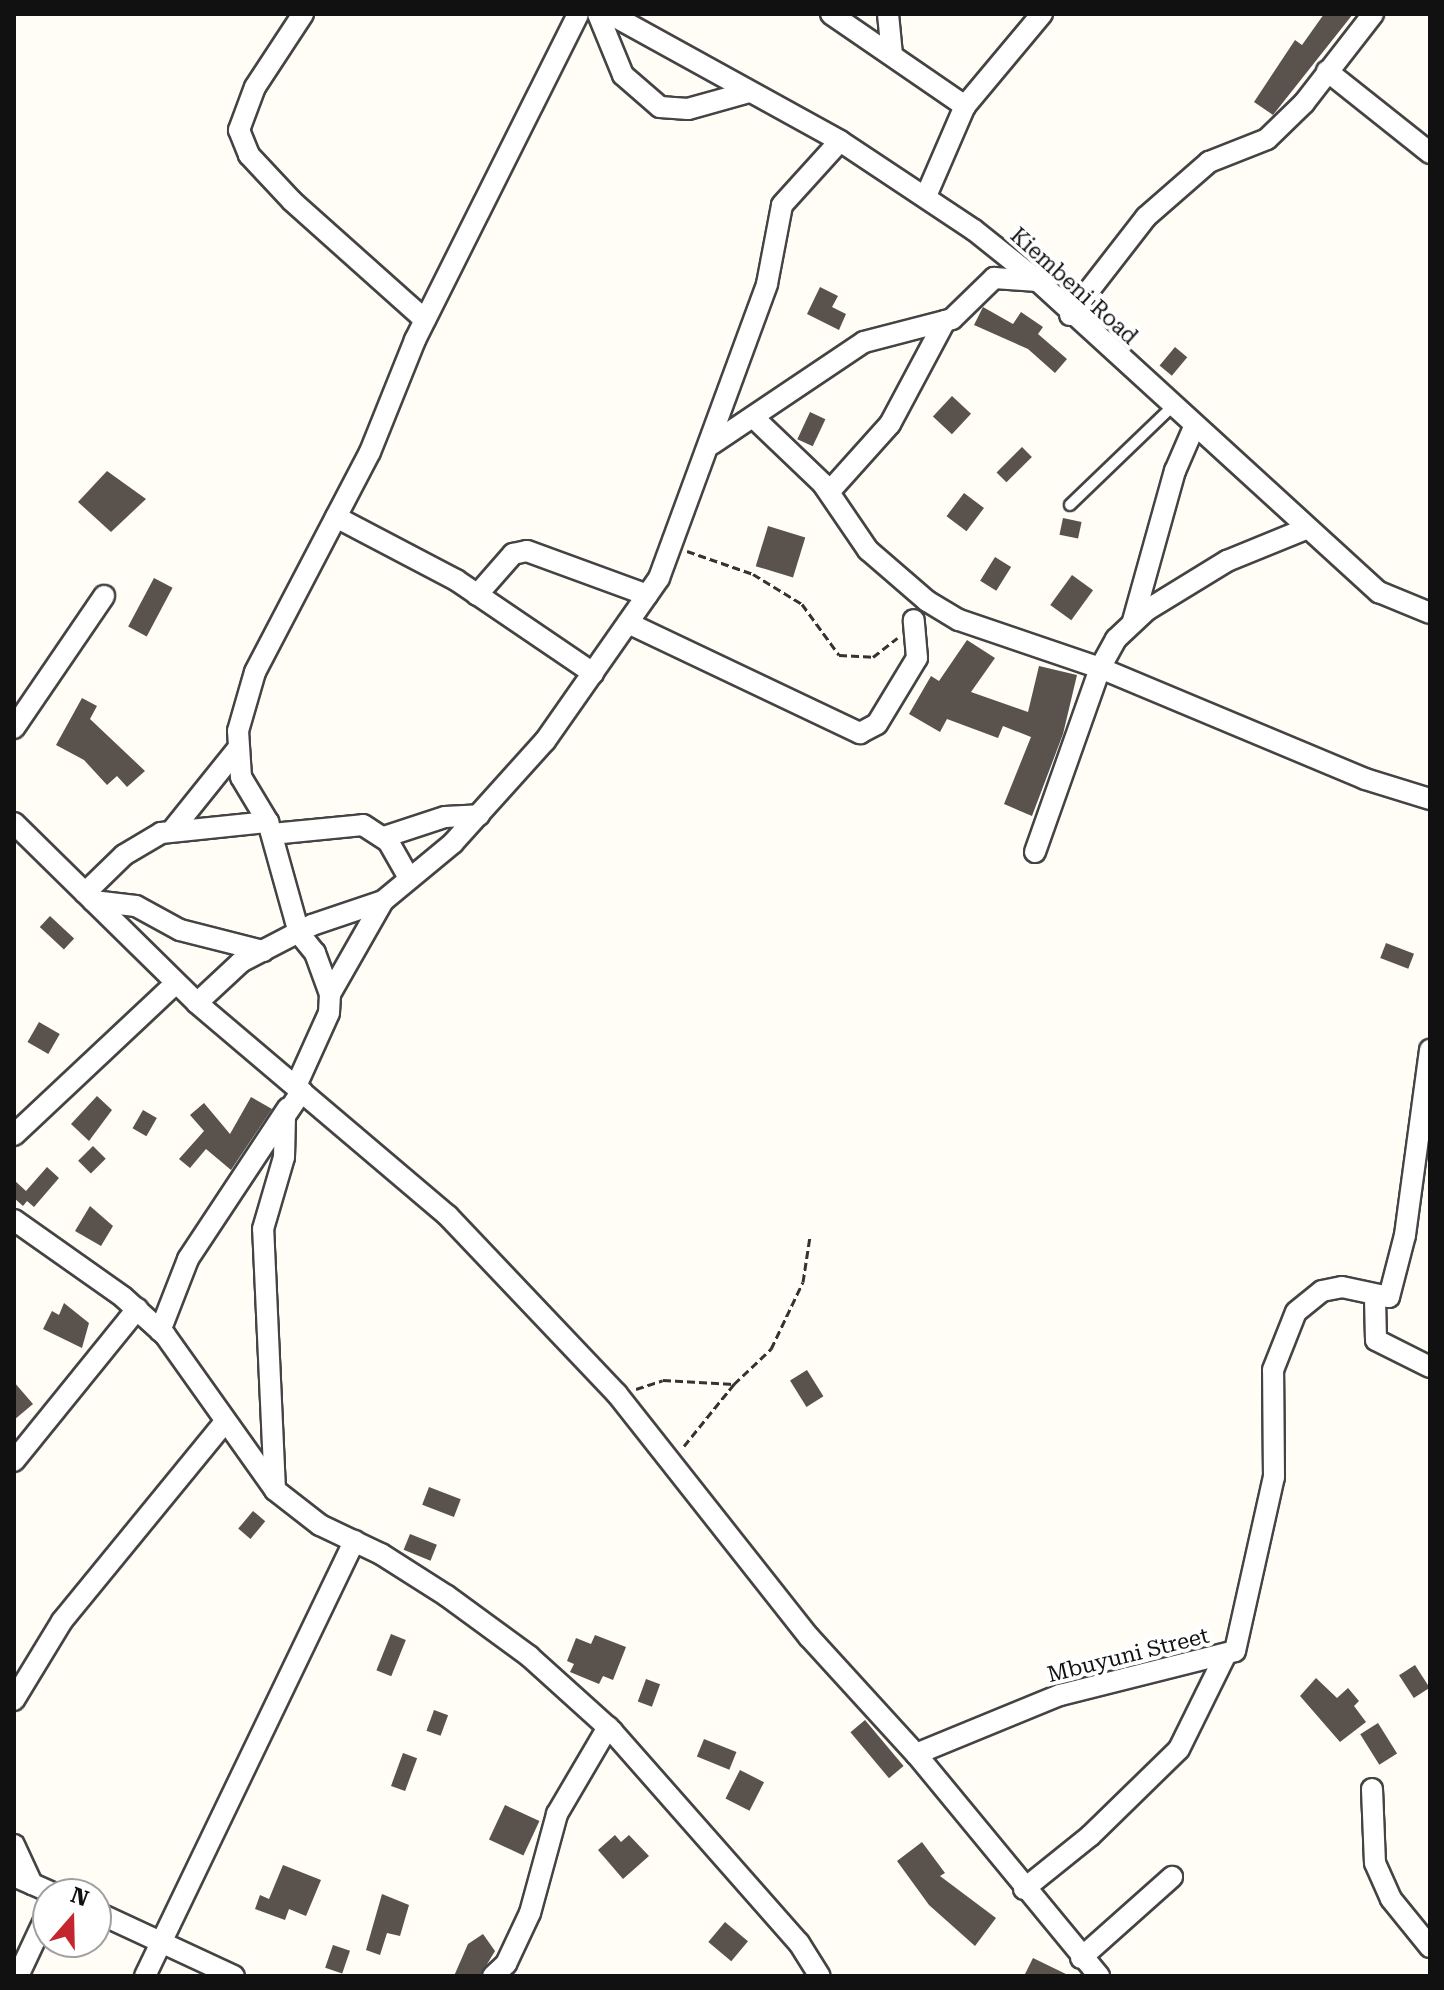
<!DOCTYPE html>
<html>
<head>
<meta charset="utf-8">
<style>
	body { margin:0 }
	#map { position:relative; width:1444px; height:1990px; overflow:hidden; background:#fffdf5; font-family:"Roboto Serif",serif }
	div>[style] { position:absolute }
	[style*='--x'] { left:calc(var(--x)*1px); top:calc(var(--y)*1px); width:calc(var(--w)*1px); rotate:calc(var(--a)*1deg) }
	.building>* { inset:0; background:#5a524d; transform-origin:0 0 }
	.path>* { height:3px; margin-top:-1.5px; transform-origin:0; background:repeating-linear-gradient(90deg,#333 0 8px,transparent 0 12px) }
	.roads { filter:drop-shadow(2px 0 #444) drop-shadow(-2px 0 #444) drop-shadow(0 2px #444) drop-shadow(0 -2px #444) }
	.lane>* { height:10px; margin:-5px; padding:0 5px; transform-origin:5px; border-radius:5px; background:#fff }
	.street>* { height:20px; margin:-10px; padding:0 10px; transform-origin:10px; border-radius:10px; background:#fff }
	span { translate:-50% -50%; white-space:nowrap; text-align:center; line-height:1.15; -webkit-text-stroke:8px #fff; paint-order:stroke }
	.street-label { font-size:22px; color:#111 }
	.frame { position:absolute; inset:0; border:16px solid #111; pointer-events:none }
	.north { position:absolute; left:32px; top:1878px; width:80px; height:80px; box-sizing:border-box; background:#fff; border:2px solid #a0a0a0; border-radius:50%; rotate:20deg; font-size:22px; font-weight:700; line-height:32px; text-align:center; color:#111 }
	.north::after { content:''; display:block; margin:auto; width:28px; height:36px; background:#c4262e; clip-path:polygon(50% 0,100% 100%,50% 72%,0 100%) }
</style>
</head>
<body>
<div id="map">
	<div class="building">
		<i style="clip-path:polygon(1324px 14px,1353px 14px,1273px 115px,1254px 102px,1295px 40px,1302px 45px)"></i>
		<i style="clip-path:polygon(820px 287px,838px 296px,832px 307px,846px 314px,839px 330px,807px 314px)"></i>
		<i style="clip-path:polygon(983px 307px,1013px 324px,1021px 312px,1043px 327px,1038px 334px,1067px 359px,1055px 373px,1028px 349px,974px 325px)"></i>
		<i style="left:1175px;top:347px;width:16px;height:24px;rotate:40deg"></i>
		<i style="left:952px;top:396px;width:26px;height:28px;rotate:43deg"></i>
		<i style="left:810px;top:412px;width:17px;height:30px;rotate:25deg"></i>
		<i style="left:1022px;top:447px;width:14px;height:36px;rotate:45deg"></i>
		<i style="clip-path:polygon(107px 471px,146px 499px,111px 532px,78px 502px)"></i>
		<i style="left:964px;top:493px;width:25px;height:29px;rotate:37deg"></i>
		<i style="left:1063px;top:518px;width:19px;height:17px;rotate:12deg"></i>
		<i style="left:768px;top:526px;width:39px;height:42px;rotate:17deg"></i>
		<i style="left:995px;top:557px;width:19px;height:28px;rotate:32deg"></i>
		<i style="left:1072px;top:575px;width:26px;height:37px;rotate:36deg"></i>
		<i style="left:154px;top:578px;width:21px;height:55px;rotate:28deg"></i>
		<i style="clip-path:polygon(967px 640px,995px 658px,971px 692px,1028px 712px,1039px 666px,1077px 675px,1063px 734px,1032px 816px,1004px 804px,1031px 737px,1003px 726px,998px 738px,947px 719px,940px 732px,909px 714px,931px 676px,939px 681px)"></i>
		<i style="clip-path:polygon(82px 698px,97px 706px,90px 719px,145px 771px,127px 787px,117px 776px,107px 785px,84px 760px,56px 745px)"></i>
		<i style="left:50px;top:916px;width:33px;height:15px;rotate:43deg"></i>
		<i style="left:1386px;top:943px;width:30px;height:16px;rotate:21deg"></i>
		<i style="left:39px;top:1022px;width:24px;height:23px;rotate:30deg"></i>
		<i style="clip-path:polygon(97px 1096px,112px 1110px,89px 1141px,71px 1124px)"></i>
		<i style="clip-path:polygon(251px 1097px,272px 1109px,231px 1170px,206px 1149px,190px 1168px,179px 1159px,204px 1131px,190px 1115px,204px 1103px,230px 1134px)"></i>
		<i style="left:143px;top:1110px;width:16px;height:21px;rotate:30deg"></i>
		<i style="left:93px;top:1146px;width:18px;height:21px;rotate:45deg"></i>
		<i style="clip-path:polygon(47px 1167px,59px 1178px,34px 1207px,27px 1201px,23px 1206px,14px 1198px,14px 1180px,26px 1191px)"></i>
		<i style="clip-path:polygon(90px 1206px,113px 1226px,101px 1246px,75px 1231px)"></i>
		<i style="clip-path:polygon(64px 1303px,89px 1323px,82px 1348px,43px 1329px,52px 1311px,59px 1315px)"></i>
		<i style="left:807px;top:1370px;width:31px;height:20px;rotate:58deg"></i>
		<i style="clip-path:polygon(14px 1382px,33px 1404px,14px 1420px)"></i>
		<i style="left:429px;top:1487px;width:34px;height:19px;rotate:21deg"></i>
		<i style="left:253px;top:1511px;width:16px;height:23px;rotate:40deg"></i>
		<i style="left:410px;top:1534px;width:29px;height:17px;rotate:22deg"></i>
		<i style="left:391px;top:1634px;width:16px;height:39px;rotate:22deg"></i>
		<i style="clip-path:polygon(595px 1635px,626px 1647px,613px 1680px,603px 1676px,599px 1684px,570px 1672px,574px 1664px,567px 1661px,576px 1638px,591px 1644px)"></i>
		<i style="left:1415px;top:1665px;width:27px;height:19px;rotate:57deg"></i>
		<i style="clip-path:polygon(1316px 1678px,1337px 1698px,1348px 1688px,1359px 1701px,1354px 1706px,1366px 1722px,1340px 1742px,1300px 1696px)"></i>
		<i style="left:646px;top:1679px;width:15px;height:24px;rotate:20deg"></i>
		<i style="left:434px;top:1710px;width:15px;height:22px;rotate:20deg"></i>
		<i style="left:865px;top:1720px;width:60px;height:19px;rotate:50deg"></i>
		<i style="left:1378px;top:1723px;width:36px;height:21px;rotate:58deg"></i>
		<i style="left:704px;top:1739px;width:35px;height:19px;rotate:22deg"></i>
		<i style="left:403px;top:1753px;width:15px;height:35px;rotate:20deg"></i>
		<i style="left:740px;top:1770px;width:27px;height:32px;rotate:27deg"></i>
		<i style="left:505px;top:1805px;width:38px;height:38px;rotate:25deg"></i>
		<i style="clip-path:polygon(615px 1835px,621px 1842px,629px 1835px,649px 1856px,623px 1879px,598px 1850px)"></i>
		<i style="clip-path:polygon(922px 1842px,945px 1873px,940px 1876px,996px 1918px,975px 1946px,929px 1905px,897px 1861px)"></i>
		<i style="clip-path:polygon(283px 1865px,321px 1880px,306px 1916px,289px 1909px,285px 1920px,255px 1909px,260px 1895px,269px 1899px)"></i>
		<i style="clip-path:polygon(382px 1894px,409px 1905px,400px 1936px,387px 1933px,380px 1955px,366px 1950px)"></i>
		<i style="left:725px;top:1922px;width:30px;height:26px;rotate:40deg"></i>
		<i style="clip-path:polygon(483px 1934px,495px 1951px,480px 1976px,454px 1976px,468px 1944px)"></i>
		<i style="left:333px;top:1945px;width:18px;height:24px;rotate:19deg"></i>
		<i style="clip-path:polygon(1033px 1958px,1070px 1976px,1024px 1976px)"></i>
	</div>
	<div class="path">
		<i style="--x:687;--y:551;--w:70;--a:19.2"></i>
		<i style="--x:753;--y:574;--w:57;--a:31.5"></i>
		<i style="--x:802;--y:604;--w:63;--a:54"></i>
		<i style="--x:839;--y:655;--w:34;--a:3"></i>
		<i style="--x:873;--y:657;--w:31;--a:-38"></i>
		<i style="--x:636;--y:1389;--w:28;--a:-18"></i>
		<i style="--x:663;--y:1380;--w:71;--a:3.2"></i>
		<i style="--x:734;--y:1384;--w:51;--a:-43.4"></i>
		<i style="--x:771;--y:1349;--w:74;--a:-64.5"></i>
		<i style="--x:803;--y:1282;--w:47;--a:-81.3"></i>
		<i style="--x:684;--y:1446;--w:80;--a:-51.1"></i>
	</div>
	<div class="roads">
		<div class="lane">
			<i style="--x:1070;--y:505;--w:141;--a:-43.9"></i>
		</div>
		<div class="street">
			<i style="--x:303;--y:14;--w:87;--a:123.3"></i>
			<i style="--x:255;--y:87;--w:46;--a:110.4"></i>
			<i style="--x:239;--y:130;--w:27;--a:68"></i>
			<i style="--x:249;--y:155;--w:63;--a:46.9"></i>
			<i style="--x:292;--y:201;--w:178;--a:41.8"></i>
			<i style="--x:598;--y:14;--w:66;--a:67.7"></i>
			<i style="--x:623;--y:75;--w:49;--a:40.9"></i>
			<i style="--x:660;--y:107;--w:28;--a:4"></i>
			<i style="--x:688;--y:109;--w:63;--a:-15.6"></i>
			<i style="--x:610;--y:14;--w:263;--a:28.9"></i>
			<i style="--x:840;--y:141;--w:161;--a:33.6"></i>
			<i style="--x:974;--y:230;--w:82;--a:38.6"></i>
			<i style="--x:1038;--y:281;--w:462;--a:42.4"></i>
			<i style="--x:1379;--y:592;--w:55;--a:22.4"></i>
			<i style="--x:831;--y:14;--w:163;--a:34.5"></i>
			<i style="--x:888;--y:14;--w:41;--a:84.4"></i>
			<i style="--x:1327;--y:71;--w:132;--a:38.5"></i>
			<i style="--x:926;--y:196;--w:98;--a:-66.6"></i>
			<i style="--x:965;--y:106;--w:120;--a:-50.1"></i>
			<i style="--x:1070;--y:315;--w:124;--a:-52.2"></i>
			<i style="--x:1146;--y:217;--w:84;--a:-41.1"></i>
			<i style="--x:1209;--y:162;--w:62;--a:-21.6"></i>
			<i style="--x:1267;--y:139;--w:52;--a:-44.2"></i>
			<i style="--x:1304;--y:103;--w:113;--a:-52.2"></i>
			<i style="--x:753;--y:417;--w:97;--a:43.7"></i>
			<i style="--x:823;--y:484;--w:80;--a:55.7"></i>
			<i style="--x:868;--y:550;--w:78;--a:40.8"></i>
			<i style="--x:927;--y:601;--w:37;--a:31"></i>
			<i style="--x:959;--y:620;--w:149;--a:18.8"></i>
			<i style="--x:1100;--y:668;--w:287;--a:22.7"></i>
			<i style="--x:1365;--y:779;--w:68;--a:17.1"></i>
			<i style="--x:712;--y:444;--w:183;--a:-33.9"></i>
			<i style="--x:864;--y:342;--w:91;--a:-14.6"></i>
			<i style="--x:952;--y:319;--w:59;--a:-44.3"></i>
			<i style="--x:994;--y:278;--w:44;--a:3.9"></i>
			<i style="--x:829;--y:492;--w:91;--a:-48.1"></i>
			<i style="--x:890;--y:424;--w:117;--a:-61.9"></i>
			<i style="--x:336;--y:517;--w:136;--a:27.7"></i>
			<i style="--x:456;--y:580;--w:166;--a:34.2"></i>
			<i style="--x:477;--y:595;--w:55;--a:-48.7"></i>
			<i style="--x:513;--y:554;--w:14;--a:-12"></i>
			<i style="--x:527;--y:551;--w:128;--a:20.1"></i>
			<i style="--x:1133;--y:621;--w:156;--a:-74.4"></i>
			<i style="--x:1175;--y:471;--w:48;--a:-66.6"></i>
			<i style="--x:628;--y:623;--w:257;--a:25.4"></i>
			<i style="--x:860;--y:733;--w:19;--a:-28"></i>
			<i style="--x:877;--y:724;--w:77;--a:-58.8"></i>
			<i style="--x:917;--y:658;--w:38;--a:-95"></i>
			<i style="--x:14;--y:728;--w:160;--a:-55.7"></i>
			<i style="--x:14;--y:823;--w:257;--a:44.5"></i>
			<i style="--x:197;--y:1003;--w:329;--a:40.3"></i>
			<i style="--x:448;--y:1216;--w:245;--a:46.5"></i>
			<i style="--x:617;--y:1394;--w:310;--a:51.7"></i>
			<i style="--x:809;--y:1637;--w:159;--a:47.6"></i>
			<i style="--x:916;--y:1754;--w:288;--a:50.5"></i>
			<i style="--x:174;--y:828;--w:99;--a:-51.2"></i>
			<i style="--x:272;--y:834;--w:91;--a:-5.6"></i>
			<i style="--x:363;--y:825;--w:30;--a:33"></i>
			<i style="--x:388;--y:841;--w:43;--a:60.4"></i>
			<i style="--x:384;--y:837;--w:64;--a:-18.2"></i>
			<i style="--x:445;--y:817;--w:34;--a:-3"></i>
			<i style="--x:1035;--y:852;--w:195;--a:-70.5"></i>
			<i style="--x:1100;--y:668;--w:33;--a:-61"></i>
			<i style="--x:1116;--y:639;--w:42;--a:-43.1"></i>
			<i style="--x:1147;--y:610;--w:94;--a:-31.5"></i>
			<i style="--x:1227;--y:561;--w:87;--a:-22.2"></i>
			<i style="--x:85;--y:893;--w:54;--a:-44.3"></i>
			<i style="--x:124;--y:855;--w:43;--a:-30.7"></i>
			<i style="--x:161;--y:833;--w:108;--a:-5.9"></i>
			<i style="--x:93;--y:901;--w:43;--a:6.6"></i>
			<i style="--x:136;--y:906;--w:50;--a:28.6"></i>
			<i style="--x:180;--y:930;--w:86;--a:14.2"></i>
			<i style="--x:330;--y:994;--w:107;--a:-60.3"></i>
			<i style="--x:197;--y:1003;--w:60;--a:-43"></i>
			<i style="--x:241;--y:962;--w:80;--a:-27.5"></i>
			<i style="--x:312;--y:925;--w:75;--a:-18.7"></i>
			<i style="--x:383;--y:901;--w:91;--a:-39.6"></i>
			<i style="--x:453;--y:843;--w:137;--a:-48"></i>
			<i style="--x:545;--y:741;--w:199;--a:-55"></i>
			<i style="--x:659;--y:578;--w:313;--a:-69.8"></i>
			<i style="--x:767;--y:284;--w:80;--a:-79.2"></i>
			<i style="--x:782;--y:205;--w:86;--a:-47.8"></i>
			<i style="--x:296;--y:1086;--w:80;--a:-65.7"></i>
			<i style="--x:329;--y:1013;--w:19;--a:-87"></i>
			<i style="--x:330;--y:994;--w:44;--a:-110.1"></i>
			<i style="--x:315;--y:953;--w:26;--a:-129"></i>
			<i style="--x:299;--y:933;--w:115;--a:-105.6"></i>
			<i style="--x:268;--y:822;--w:52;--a:-121"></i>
			<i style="--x:241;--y:777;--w:46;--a:-93.7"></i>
			<i style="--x:238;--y:731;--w:61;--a:-73.9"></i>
			<i style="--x:255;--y:672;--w:248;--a:-62.4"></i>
			<i style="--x:370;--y:452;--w:121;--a:-68.1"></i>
			<i style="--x:415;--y:340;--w:364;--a:-63.4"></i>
			<i style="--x:14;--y:1135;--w:222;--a:-43.2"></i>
			<i style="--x:14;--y:1220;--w:133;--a:35.2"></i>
			<i style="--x:123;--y:1297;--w:57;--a:42.1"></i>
			<i style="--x:165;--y:1335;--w:190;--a:54.6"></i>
			<i style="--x:275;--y:1490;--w:57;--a:37.9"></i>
			<i style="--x:320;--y:1525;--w:68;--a:25.4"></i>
			<i style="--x:381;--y:1554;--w:78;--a:32.5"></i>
			<i style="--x:447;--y:1596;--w:102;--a:36.2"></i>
			<i style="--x:529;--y:1656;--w:112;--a:42.1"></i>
			<i style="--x:612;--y:1731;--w:283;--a:48.6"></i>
			<i style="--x:799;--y:1943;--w:39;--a:58"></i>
			<i style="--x:1375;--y:1299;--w:41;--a:88.6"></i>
			<i style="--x:1376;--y:1340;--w:60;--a:26.6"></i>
			<i style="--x:160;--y:1331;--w:77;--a:-68.7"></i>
			<i style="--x:188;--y:1259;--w:181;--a:-56.5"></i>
			<i style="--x:14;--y:1461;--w:196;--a:-51"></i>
			<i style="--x:275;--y:1490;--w:261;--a:-92.6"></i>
			<i style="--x:263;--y:1229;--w:75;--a:-73.7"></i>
			<i style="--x:284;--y:1157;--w:41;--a:-88.6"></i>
			<i style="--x:285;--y:1116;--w:30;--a:-56"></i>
			<i style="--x:14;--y:1700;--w:92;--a:-58.7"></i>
			<i style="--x:62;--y:1621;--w:257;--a:-50.7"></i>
			<i style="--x:916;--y:1754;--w:156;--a:-22.3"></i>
			<i style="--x:1060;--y:1695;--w:180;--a:-14.1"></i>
			<i style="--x:1235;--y:1651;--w:178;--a:-77.4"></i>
			<i style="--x:1274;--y:1477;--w:107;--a:-90.5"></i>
			<i style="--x:1273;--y:1370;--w:62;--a:-68.4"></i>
			<i style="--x:1296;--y:1312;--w:33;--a:-39"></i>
			<i style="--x:1322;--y:1291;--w:20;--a:-11"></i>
			<i style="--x:1342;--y:1287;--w:48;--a:12"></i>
			<i style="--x:1389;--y:1297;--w:64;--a:-75.5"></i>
			<i style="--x:1405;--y:1235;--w:187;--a:-82.3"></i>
			<i style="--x:1372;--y:1789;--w:74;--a:87.7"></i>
			<i style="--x:1375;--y:1863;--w:39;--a:66"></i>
			<i style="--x:1391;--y:1899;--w:62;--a:50.9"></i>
			<i style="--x:14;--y:1845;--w:43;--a:65.2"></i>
			<i style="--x:14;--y:1876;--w:45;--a:23.7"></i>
			<i style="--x:1024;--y:1889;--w:85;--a:-38.8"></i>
			<i style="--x:1090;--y:1836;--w:124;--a:-44.3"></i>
			<i style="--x:1179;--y:1749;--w:104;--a:-63.7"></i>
			<i style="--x:96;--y:1912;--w:152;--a:24.9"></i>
			<i style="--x:1081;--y:1958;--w:122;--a:-41.7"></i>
			<i style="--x:18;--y:1976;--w:71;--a:-64.9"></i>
			<i style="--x:145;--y:1976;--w:483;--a:-64.3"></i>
			<i style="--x:493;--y:1976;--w:18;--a:-43"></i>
			<i style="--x:506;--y:1964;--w:56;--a:-64.8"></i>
			<i style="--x:530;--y:1913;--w:103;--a:-74.7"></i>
			<i style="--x:557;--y:1814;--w:101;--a:-59.6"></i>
		</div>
	</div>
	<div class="street-label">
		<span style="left:1074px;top:286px;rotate:42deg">Kiembeni Road</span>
		<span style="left:1128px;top:1655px;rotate:-14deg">Mbuyuni Street</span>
	</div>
	<div class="frame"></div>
	<div class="north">N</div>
</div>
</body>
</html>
